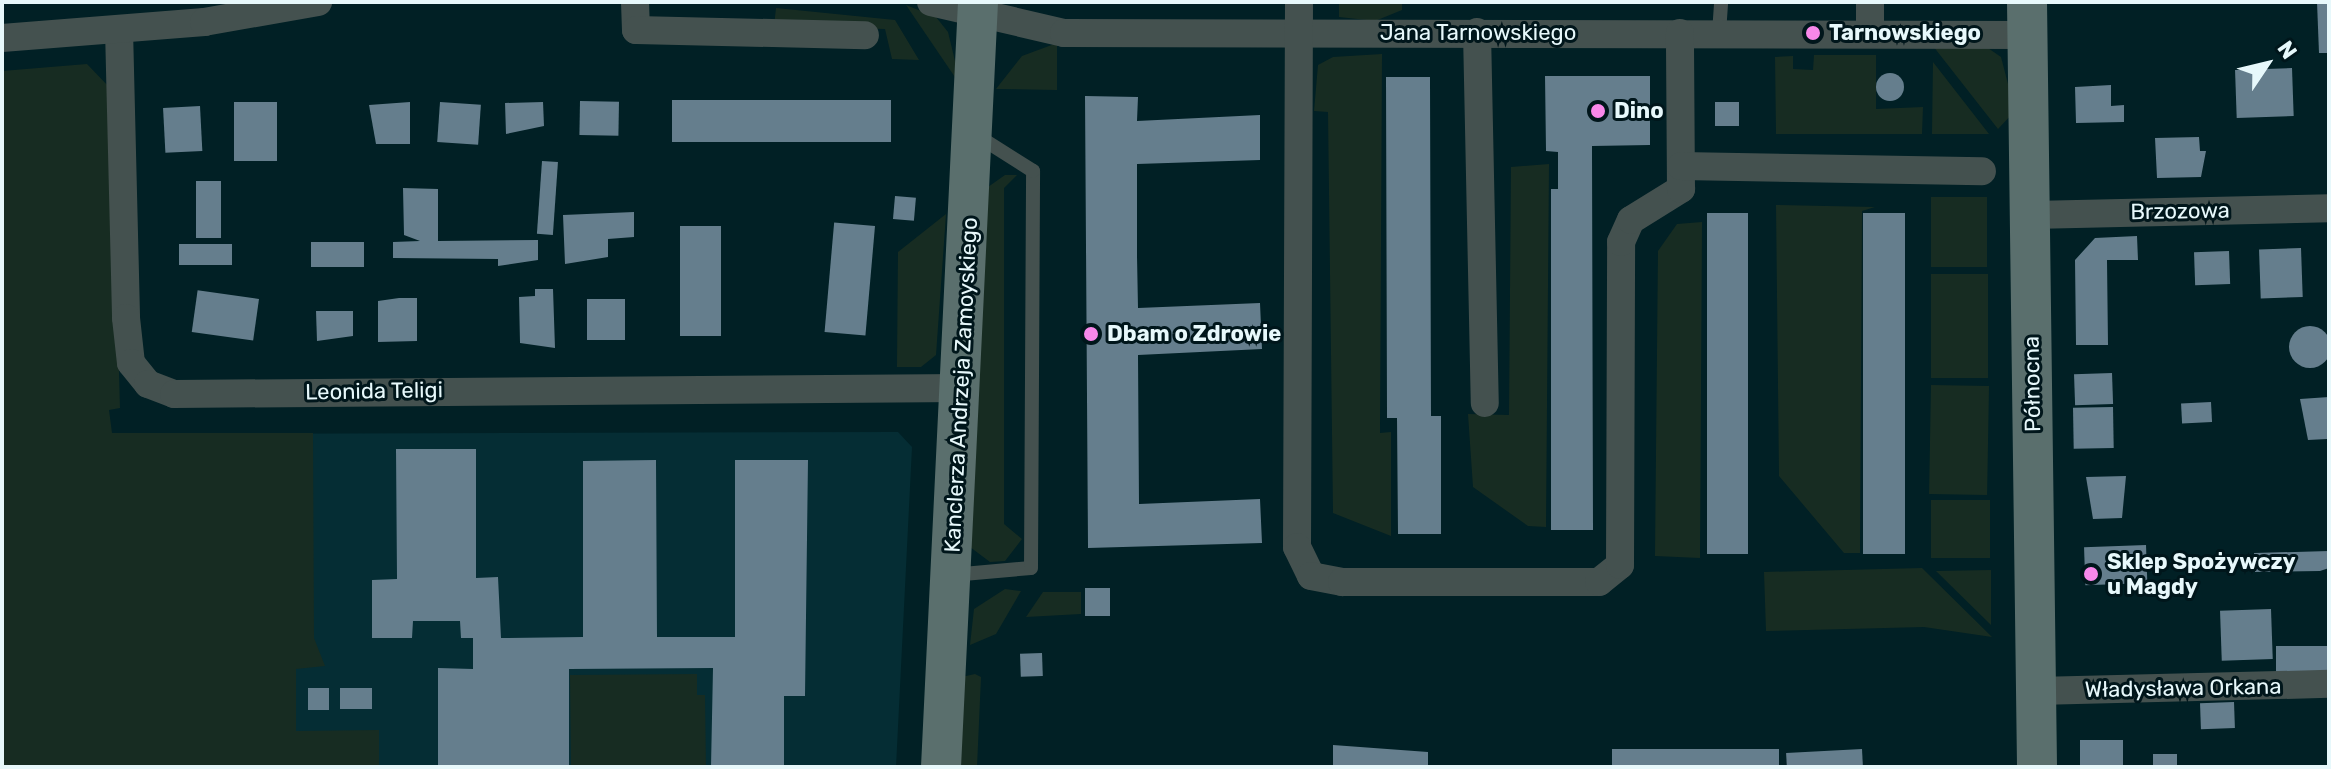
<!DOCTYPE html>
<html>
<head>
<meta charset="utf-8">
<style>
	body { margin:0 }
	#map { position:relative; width:2331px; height:769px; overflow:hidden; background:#012025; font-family:Rubik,sans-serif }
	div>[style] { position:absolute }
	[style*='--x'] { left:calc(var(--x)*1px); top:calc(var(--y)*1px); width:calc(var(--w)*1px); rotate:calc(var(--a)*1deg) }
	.built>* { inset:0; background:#052d34 }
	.green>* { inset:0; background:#172c22; transform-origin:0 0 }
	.building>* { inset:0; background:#657e8d; transform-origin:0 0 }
	.round { border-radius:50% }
	.lane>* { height:14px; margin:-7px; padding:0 7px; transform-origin:7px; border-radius:7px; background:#44514f }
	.street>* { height:28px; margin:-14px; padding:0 14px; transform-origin:14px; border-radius:14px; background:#44514f }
	.secondary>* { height:40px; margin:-20px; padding:0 20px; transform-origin:20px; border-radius:20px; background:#5a6f6d }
	.dots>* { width:22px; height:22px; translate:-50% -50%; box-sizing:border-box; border:4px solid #00161b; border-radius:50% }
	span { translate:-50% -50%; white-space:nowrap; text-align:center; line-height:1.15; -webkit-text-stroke:6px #00161b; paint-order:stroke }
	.street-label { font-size:22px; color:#e7f8fb }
	.poi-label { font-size:22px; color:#e7f8fb; font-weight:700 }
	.left { translate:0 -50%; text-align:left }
	.frame { position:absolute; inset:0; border:4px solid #e7f8fb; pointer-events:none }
	.north { position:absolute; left:2227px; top:24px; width:80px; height:80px; -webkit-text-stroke:6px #00161b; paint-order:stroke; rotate:55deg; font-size:22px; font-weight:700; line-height:32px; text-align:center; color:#e7f8fb }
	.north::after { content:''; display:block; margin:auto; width:28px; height:36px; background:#e7f8fb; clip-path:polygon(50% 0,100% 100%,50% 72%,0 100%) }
</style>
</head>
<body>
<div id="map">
	<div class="built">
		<i style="clip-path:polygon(898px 432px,912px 447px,896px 767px,148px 767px,112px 434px)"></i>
	</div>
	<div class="green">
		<i style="clip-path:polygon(1339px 2px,1402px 2px,1402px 10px,1375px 21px,1339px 17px)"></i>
		<i style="clip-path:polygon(906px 5px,936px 17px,948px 32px,961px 86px)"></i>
		<i style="clip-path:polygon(776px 8px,895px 20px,919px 60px,892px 59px,885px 29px,774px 26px)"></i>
		<i style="clip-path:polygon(1057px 43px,1057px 90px,996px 89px,1022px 56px)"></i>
		<i style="clip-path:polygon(1933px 46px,1985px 46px,2001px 57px,2015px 111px,1998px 129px)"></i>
		<i style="clip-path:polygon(1382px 54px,1380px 433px,1391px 432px,1391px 536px,1333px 513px,1328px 112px,1314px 111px,1318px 65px,1333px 57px)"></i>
		<i style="clip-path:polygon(1814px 55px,1876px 55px,1876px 109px,1923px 107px,1922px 134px,1776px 134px,1775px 57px,1793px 56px,1793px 69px,1813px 70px)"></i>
		<i style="clip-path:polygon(1933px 62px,1989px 134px,1932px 134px)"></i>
		<i style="clip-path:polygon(87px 64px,111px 89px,120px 408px,109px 410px,112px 433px,313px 433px,314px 638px,325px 666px,296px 669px,296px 731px,379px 730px,379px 767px,2px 767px,2px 71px)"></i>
		<i style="clip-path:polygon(1549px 164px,1546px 527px,1528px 526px,1473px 487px,1468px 414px,1509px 415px,1511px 167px)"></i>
		<i style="clip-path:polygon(1005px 175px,1017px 175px,1004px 188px,1004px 524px,1022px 539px,1005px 561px,990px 562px,966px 544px,988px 187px)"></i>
		<i style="left:1931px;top:197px;width:56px;height:70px"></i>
		<i style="clip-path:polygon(1776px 205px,1875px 207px,1862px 211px,1860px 553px,1844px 553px,1779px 476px)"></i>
		<i style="clip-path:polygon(946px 214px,936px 355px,921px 367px,897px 367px,898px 252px)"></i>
		<i style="clip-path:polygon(1702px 222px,1700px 558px,1655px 556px,1658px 251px,1677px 224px)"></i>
		<i style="left:1931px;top:274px;width:57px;height:104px"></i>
		<i style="left:1931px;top:385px;width:58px;height:109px;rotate:1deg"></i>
		<i style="left:1931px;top:500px;width:59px;height:58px"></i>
		<i style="clip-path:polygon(1922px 568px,1992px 637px,1924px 627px,1766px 631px,1764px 572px)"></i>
		<i style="clip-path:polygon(1991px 570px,1991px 625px,1936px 571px)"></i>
		<i style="clip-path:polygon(1005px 589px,1021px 591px,996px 634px,970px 645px,974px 609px)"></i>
		<i style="clip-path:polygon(1043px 592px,1081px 592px,1081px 614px,1026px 617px)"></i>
		<i style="clip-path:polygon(697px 674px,697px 695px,705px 695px,706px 767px,571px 767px,570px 675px)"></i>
		<i style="clip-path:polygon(975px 674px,981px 677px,977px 767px,952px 767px,957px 678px)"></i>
	</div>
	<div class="building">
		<i style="clip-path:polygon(2317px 2px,2329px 2px,2329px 53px,2319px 53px)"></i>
		<i style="left:2292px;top:68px;width:48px;height:57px;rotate:88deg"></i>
		<i class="round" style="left:1876px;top:73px;width:28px;height:28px"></i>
		<i style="clip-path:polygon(1545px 76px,1650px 76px,1650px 145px,1592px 146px,1593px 530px,1551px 530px,1551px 189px,1558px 189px,1558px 152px,1546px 151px)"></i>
		<i style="clip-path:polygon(1386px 77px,1430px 77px,1431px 416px,1441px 416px,1441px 534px,1398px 534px,1397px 418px,1387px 418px)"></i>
		<i style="clip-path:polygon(2111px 85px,2111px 106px,2124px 105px,2124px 122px,2076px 123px,2075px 87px)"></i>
		<i style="clip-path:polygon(1085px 96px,1138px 97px,1137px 121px,1260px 115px,1260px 160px,1137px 164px,1137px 256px,1138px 308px,1260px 303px,1262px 349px,1138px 355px,1139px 504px,1260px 499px,1262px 543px,1088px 548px)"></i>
		<i style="left:891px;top:100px;width:42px;height:219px;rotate:90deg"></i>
		<i style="left:580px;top:101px;width:39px;height:34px;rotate:1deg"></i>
		<i style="left:277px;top:102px;width:59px;height:43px;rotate:90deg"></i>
		<i style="clip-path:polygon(410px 102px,410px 144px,376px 144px,369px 105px)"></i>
		<i style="left:440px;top:102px;width:41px;height:40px;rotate:4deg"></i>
		<i style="clip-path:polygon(543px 102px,544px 126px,506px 134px,505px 103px)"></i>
		<i style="left:1715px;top:102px;width:24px;height:24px"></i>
		<i style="left:200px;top:106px;width:45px;height:37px;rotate:87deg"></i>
		<i style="clip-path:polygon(2199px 137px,2200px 151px,2206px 151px,2201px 177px,2157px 178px,2155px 138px)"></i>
		<i style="left:542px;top:161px;width:16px;height:73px;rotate:4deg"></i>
		<i style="left:196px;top:181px;width:25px;height:57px"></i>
		<i style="clip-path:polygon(403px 188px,438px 189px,438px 241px,538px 240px,538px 260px,498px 266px,498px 259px,393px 258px,393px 242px,420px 241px,404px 235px)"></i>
		<i style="left:895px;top:196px;width:21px;height:23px;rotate:5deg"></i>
		<i style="clip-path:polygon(634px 212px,634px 237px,608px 239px,608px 257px,565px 264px,563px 215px)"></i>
		<i style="left:1707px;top:213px;width:41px;height:341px"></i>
		<i style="left:1863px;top:213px;width:42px;height:341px"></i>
		<i style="left:680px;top:226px;width:41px;height:110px"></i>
		<i style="left:875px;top:226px;width:110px;height:41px;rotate:95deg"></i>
		<i style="clip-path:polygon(2137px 236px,2138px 260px,2107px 260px,2108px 345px,2076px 345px,2075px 260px,2095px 238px)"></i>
		<i style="left:311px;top:242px;width:53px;height:25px"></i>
		<i style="left:232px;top:244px;width:21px;height:53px;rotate:90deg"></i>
		<i style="left:2301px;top:248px;width:49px;height:42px;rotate:88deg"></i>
		<i style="left:2229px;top:251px;width:33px;height:35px;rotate:88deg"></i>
		<i style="clip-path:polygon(535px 289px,553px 289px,555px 348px,520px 343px,519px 297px,535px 296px)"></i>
		<i style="clip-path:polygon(399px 298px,417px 298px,417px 341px,378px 342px,378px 301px)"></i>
		<i style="left:259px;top:299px;width:42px;height:62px;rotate:98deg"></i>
		<i style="left:587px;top:299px;width:38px;height:41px"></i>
		<i style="clip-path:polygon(316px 311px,353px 311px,353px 336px,317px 341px)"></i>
		<i class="round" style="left:2289px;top:326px;width:42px;height:42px"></i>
		<i style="left:2112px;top:373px;width:31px;height:38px;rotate:88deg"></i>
		<i style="clip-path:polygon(2329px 397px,2327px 439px,2308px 440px,2300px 399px)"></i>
		<i style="left:2211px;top:402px;width:20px;height:30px;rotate:87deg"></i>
		<i style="left:2113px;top:407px;width:41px;height:40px;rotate:89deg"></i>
		<i style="clip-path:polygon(396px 449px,476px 449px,476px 578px,498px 577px,501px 638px,583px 637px,583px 461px,656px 460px,657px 637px,735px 637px,735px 460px,808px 460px,805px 696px,784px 696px,784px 767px,711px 767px,713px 668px,569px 669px,569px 767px,438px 767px,438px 668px,473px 669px,473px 638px,461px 638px,460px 621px,413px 621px,412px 638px,372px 638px,372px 580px,397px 579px)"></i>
		<i style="clip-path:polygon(2126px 476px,2122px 518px,2093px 519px,2086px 477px)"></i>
		<i style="left:2146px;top:545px;width:38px;height:62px;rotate:88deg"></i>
		<i style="clip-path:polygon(2329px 551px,2329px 568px,2320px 571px,2255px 572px,2254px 553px)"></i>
		<i style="left:1085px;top:588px;width:25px;height:28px"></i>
		<i style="left:2271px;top:609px;width:50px;height:51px;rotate:88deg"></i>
		<i style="left:2329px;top:646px;width:26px;height:53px;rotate:90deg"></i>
		<i style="left:1042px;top:653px;width:23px;height:22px;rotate:88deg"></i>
		<i style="left:329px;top:688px;width:22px;height:21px;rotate:90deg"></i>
		<i style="left:340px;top:688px;width:32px;height:21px"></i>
		<i style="left:2234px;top:702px;width:26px;height:34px;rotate:88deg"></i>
		<i style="left:2080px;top:740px;width:43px;height:27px"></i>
		<i style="clip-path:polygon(1333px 745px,1428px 752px,1428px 767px,1333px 767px)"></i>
		<i style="left:1612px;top:749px;width:167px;height:18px"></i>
		<i style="left:1862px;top:749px;width:18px;height:76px;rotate:87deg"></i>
		<i style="left:2153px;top:754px;width:24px;height:13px"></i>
	</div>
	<div class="lane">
		<i style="--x:1719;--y:33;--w:31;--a:-86"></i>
		<i style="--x:952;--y:575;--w:79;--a:-5.1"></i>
		<i style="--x:1031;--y:568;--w:397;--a:-89.7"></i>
		<i style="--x:1033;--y:171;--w:67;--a:-147.7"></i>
	</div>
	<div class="street">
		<i style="--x:635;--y:2;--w:28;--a:88"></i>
		<i style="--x:636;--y:30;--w:229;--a:1.3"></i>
		<i style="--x:931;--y:2;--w:137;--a:13.1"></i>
		<i style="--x:1064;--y:33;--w:963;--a:0.12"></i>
		<i style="--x:1299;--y:2;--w:545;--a:90.21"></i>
		<i style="--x:1297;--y:547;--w:32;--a:64"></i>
		<i style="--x:1311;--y:576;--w:32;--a:11"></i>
		<i style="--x:1342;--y:582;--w:257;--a:0"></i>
		<i style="--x:1599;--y:582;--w:27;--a:-39"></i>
		<i style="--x:1620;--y:565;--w:323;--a:-89.8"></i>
		<i style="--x:1621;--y:242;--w:24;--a:-66"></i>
		<i style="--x:1631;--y:220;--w:59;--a:-31.8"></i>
		<i style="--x:1681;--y:189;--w:156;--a:-90.4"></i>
		<i style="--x:1870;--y:2;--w:32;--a:90"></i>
		<i style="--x:119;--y:29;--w:289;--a:88.6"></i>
		<i style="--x:126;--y:318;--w:45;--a:83.7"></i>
		<i style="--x:131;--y:363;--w:27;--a:51"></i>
		<i style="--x:148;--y:384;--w:28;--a:21"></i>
		<i style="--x:174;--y:394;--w:788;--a:-0.44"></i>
		<i style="--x:1477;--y:32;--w:371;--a:88.8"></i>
		<i style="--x:2;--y:38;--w:203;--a:-4.5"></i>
		<i style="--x:204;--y:22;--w:116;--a:-10"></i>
		<i style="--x:1681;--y:166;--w:301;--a:1"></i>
		<i style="--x:2030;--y:215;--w:299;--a:-1.3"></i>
		<i style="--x:2037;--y:691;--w:292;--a:-1.4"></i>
	</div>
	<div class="secondary">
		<i style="--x:2027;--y:2;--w:765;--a:89.25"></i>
		<i style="--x:941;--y:767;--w:766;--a:-87.23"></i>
	</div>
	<div class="dots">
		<i style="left:1813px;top:33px;background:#f888ea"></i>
		<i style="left:1598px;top:111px;background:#f888ea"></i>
		<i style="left:1091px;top:334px;background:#f888ea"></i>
		<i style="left:2091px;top:574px;background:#f888ea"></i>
	</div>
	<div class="street-label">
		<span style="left:1478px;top:33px">Jana Tarnowskiego</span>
		<span style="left:2180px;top:211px;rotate:-1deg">Brzozowa</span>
		<span style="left:2032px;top:384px;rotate:-91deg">Północna</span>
		<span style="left:961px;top:385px;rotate:-87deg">Kanclerza Andrzeja Zamoyskiego</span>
		<span style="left:374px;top:391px;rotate:-1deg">Leonida Teligi</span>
		<span style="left:2183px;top:688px;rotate:-1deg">Władysława Orkana</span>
	</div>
	<div class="poi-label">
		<span class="left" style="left:1829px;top:33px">Tarnowskiego</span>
		<span class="left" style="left:1614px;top:111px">Dino</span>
		<span class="left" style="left:1107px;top:334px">Dbam o Zdrowie</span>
		<span class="left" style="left:2107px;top:574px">Sklep Spożywczy<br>u Magdy</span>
	</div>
	<div class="frame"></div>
	<div class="north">N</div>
</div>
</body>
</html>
